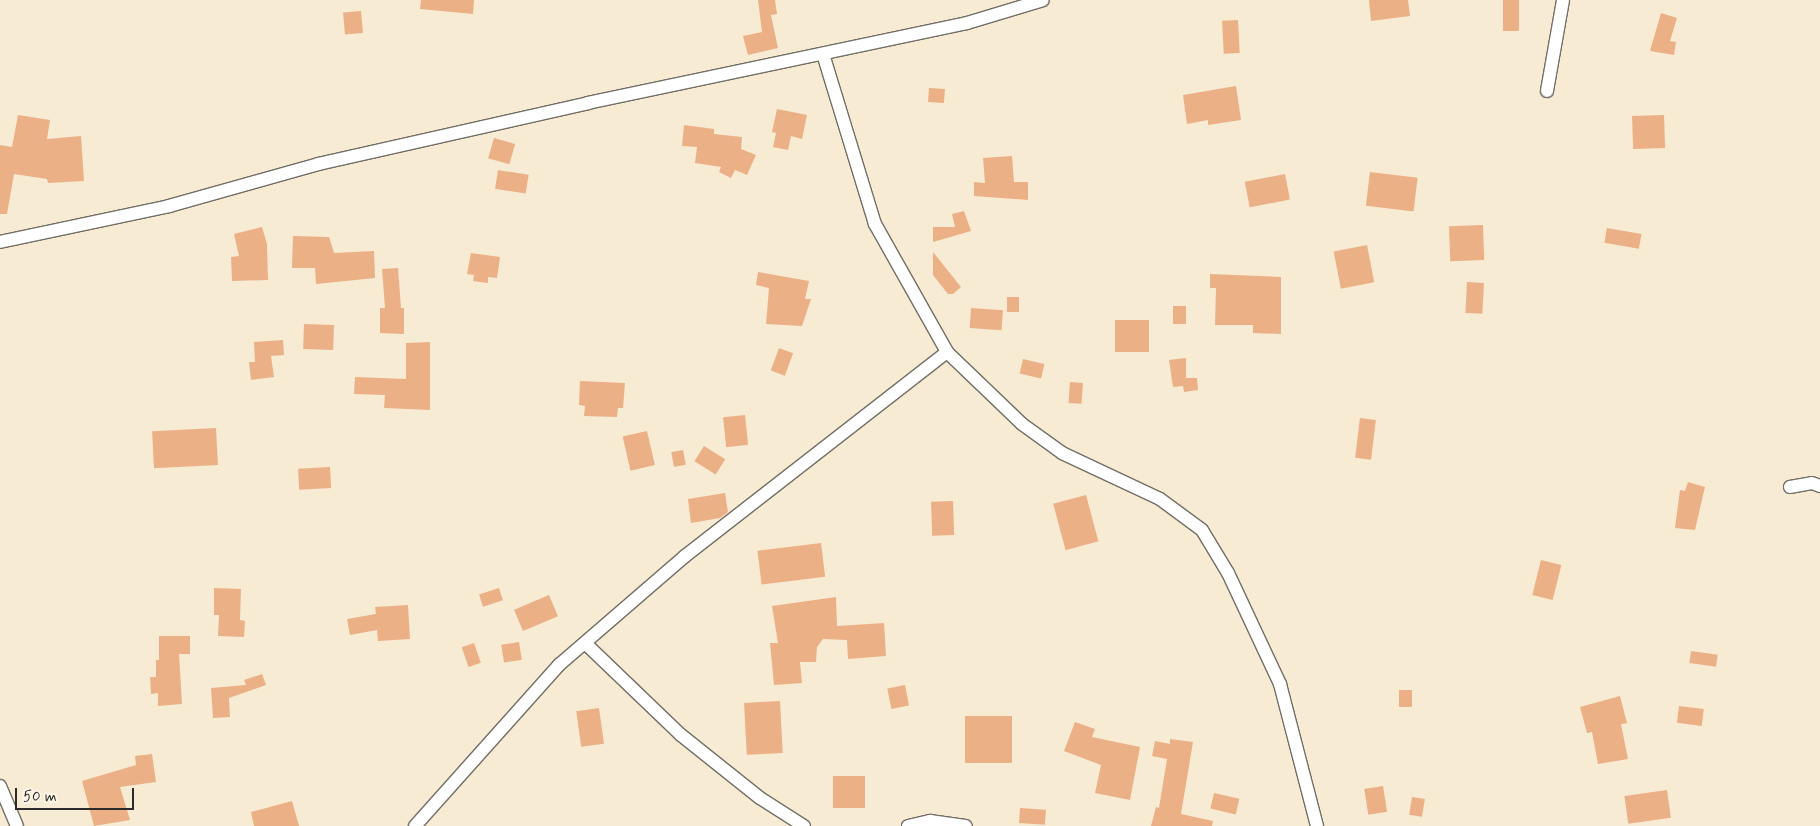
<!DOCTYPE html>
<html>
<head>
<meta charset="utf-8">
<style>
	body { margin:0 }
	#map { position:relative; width:1820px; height:826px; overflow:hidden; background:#f7ebd3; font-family:Mynerve,sans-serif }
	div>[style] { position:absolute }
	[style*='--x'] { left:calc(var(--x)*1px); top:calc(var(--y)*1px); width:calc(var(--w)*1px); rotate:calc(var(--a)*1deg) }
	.building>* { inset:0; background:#ecb087; transform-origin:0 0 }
	.roads { filter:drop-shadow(1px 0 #726e66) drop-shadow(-1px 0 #726e66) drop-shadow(0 1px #726e66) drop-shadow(0 -1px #726e66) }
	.minor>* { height:12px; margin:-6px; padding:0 6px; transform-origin:6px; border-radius:6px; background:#fff }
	span { translate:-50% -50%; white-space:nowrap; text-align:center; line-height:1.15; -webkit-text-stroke:4px #fcf5e5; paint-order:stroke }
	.scale { position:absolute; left:15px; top:788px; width:119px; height:22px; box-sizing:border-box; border:2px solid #2b2b2b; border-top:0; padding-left:6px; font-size:15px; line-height:18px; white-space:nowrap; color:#2b2b2b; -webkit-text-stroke:4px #fcf5e5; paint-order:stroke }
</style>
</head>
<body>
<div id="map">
	<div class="building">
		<i style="clip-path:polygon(421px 0,474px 0,473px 14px,420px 9px)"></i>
		<i style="clip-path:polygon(758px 0,775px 0,777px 14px,771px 15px,778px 48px,748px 55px,743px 36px,762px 32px)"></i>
		<i style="clip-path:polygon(1369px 0,1408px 0,1410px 16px,1371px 21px)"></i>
		<i style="left:1503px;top:0;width:16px;height:31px"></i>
		<i style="left:361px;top:11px;width:22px;height:18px;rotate:85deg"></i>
		<i style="clip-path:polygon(1661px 13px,1677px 18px,1670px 41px,1676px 42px,1674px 55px,1650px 51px)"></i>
		<i style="left:1238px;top:20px;width:33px;height:16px;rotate:87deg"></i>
		<i style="clip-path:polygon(1236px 86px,1241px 120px,1208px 125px,1208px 120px,1187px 124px,1183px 95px)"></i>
		<i style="left:929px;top:88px;width:16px;height:14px;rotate:4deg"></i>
		<i style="clip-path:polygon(777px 109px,807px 115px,802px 139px,791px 136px,788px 150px,773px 147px,776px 133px,772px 132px)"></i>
		<i style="clip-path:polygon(18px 115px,50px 120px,47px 139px,81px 136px,84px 181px,48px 183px,47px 179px,14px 174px,7px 214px,0 214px,0 145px,12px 147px)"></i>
		<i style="left:1664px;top:115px;width:33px;height:32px;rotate:88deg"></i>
		<i style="clip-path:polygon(684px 125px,714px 129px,714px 134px,742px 137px,741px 149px,756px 155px,747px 175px,735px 170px,731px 178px,719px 172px,721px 167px,695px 163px,697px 147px,682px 146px)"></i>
		<i style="left:494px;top:138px;width:22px;height:21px;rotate:16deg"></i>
		<i style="clip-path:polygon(1012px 156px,1014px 182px,1028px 182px,1028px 200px,974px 196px,974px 182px,985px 183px,983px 158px)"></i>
		<i style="left:498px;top:170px;width:31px;height:19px;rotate:9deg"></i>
		<i style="left:1370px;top:172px;width:48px;height:34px;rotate:7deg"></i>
		<i style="left:1285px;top:174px;width:26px;height:41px;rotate:79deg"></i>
		<i style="clip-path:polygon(964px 211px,971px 231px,933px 242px,933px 227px,955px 227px,952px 214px)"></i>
		<i style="left:1483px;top:225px;width:35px;height:34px;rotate:88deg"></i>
		<i style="clip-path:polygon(262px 227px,267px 244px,268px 280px,232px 281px,231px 257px,239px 256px,234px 234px)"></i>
		<i style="left:1607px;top:228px;width:35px;height:15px;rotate:10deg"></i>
		<i style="clip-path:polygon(293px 236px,329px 237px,334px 253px,374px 251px,375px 278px,316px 284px,315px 268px,292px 268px)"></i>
		<i style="left:1367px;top:245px;width:38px;height:34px;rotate:79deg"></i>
		<i style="clip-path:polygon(933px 252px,961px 287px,953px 294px,948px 294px,933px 275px)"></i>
		<i style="clip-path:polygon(471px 253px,500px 257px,497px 278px,488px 277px,488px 283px,473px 281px,474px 275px,467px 274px)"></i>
		<i style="clip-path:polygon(398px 268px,401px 308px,404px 308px,404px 334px,380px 333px,380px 308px,385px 308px,382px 269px)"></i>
		<i style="clip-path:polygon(758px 272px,809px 281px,805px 299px,811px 299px,802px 326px,766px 324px,769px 288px,756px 285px)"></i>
		<i style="clip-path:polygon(1210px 274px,1281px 277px,1281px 334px,1253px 333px,1253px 325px,1215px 325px,1216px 288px,1210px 288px)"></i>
		<i style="left:1467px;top:282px;width:17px;height:31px;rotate:3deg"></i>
		<i style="left:1007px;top:297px;width:12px;height:15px"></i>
		<i style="left:1173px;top:306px;width:13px;height:18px"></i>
		<i style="left:971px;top:308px;width:32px;height:20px;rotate:4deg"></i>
		<i style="left:1115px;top:320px;width:34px;height:32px"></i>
		<i style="left:304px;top:324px;width:30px;height:25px;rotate:2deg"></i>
		<i style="clip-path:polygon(283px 340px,284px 355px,271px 356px,274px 377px,251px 380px,249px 362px,255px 362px,254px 342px)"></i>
		<i style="clip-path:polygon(430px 342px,430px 410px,384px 408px,385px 395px,354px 394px,355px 377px,406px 379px,406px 343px)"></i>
		<i style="left:779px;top:348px;width:15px;height:24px;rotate:20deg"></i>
		<i style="clip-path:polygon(1186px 358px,1186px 378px,1197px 378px,1198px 390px,1184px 392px,1183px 386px,1173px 387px,1169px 360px)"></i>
		<i style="left:1023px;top:359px;width:22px;height:15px;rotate:13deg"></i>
		<i style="clip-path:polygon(580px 381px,625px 383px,623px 408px,618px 408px,617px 417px,584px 416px,585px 406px,579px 405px)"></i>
		<i style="left:1070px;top:382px;width:13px;height:21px;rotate:4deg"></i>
		<i style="left:745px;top:415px;width:30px;height:22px;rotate:84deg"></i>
		<i style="left:1360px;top:418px;width:16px;height:40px;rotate:7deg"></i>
		<i style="left:216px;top:428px;width:37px;height:64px;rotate:87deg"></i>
		<i style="left:647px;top:431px;width:35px;height:25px;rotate:77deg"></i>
		<i style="left:704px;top:446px;width:25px;height:18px;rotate:32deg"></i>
		<i style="left:683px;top:450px;width:15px;height:12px;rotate:79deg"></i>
		<i style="left:330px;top:467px;width:21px;height:32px;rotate:87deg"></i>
		<i style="clip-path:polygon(1688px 482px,1705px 487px,1695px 530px,1675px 528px,1680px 490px,1685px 491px)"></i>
		<i style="clip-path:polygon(725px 493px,728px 512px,720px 518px,691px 523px,688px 499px)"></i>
		<i style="left:1086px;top:495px;width:48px;height:34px;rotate:75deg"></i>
		<i style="left:953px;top:501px;width:34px;height:22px;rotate:88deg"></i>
		<i style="left:821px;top:543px;width:34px;height:64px;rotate:83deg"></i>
		<i style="left:1541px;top:560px;width:21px;height:36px;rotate:14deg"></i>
		<i style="clip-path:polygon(214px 588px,241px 589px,240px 620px,245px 621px,244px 637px,218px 636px,219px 615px,214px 615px)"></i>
		<i style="left:499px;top:588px;width:13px;height:21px;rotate:72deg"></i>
		<i style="left:549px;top:595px;width:23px;height:38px;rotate:67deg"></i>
		<i style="clip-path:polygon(836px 597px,837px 626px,884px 623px,886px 656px,848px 659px,847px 640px,823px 639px,817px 647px,816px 662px,800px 662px,802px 683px,774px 685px,770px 643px,778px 643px,772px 606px)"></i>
		<i style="clip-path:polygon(408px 605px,410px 639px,378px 641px,377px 630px,350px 635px,347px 619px,376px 614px,375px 607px)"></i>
		<i style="clip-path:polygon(159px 636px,190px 636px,190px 654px,179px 654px,182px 704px,158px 706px,158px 693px,151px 694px,150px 677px,156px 677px,156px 660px,159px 660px)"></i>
		<i style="left:519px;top:642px;width:18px;height:18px;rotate:81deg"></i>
		<i style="left:474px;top:643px;width:21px;height:13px;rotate:71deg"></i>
		<i style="left:1691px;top:651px;width:27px;height:12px;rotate:8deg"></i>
		<i style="clip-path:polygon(262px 674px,266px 685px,229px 698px,230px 717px,213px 718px,211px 688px,246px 685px,244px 680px)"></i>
		<i style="left:905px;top:685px;width:21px;height:18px;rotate:79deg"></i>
		<i style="left:1399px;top:690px;width:13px;height:17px"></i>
		<i style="clip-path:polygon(1620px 696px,1627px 723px,1621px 724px,1628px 759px,1598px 764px,1592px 732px,1587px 733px,1580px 707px)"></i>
		<i style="left:780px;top:701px;width:52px;height:36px;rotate:87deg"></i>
		<i style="left:1679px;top:706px;width:25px;height:17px;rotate:7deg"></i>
		<i style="left:599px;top:708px;width:36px;height:23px;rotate:82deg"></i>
		<i style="left:965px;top:716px;width:47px;height:47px"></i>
		<i style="clip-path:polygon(1075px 722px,1095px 729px,1092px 737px,1140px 747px,1130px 800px,1095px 793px,1101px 765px,1064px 751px)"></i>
		<i style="clip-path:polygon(1170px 739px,1193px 742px,1181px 814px,1213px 821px,1212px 826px,1151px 826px,1156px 807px,1159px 808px,1167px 759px,1152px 756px,1155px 741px,1170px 744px)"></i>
		<i style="clip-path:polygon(152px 754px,156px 782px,120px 787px,130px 820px,94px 826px,82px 781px,136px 765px,135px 756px)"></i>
		<i style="left:833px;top:776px;width:32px;height:32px"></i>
		<i style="left:1383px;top:786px;width:26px;height:19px;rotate:81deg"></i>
		<i style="left:1667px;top:790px;width:28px;height:43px;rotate:82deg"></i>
		<i style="left:1214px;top:793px;width:26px;height:16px;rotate:13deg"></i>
		<i style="left:1412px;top:797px;width:13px;height:18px;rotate:9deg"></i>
		<i style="clip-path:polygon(292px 801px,299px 826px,254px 826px,251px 812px)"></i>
		<i style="left:1020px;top:808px;width:26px;height:15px;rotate:4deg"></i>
	</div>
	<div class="roads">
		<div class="minor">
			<i style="--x:823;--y:54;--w:178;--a:73"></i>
			<i style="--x:875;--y:224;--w:147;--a:60.6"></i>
			<i style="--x:947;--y:352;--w:104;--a:43.8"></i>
			<i style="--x:1022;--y:424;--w:49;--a:35.9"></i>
			<i style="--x:1062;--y:453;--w:108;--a:25.1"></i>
			<i style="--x:1160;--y:499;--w:52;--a:36.4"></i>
			<i style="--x:1202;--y:530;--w:50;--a:58.8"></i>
			<i style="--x:1228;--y:573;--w:123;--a:64.9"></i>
			<i style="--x:1280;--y:684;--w:147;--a:75.4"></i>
			<i style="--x:1547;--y:91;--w:92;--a:-80"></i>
			<i style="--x:0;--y:242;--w:173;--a:-12"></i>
			<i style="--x:169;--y:206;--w:155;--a:-15.7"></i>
			<i style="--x:318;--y:164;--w:277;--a:-12.7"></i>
			<i style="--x:588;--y:103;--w:387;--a:-11.9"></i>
			<i style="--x:967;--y:23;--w:79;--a:-16.8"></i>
			<i style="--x:1790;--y:487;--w:22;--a:-10"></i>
			<i style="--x:1812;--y:483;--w:9;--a:21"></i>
			<i style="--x:585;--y:643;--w:133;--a:43.8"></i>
			<i style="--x:681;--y:735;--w:101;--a:38.6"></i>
			<i style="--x:760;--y:798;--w:52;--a:32.5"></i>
			<i style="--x:0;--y:786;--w:43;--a:67"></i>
			<i style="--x:415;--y:826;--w:217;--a:-48.2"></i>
			<i style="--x:560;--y:664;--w:165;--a:-40.8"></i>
			<i style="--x:685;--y:556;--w:332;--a:-37.9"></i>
			<i style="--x:908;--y:826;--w:23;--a:-13"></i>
			<i style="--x:930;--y:821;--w:36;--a:8"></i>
		</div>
	</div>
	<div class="scale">50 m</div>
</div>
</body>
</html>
